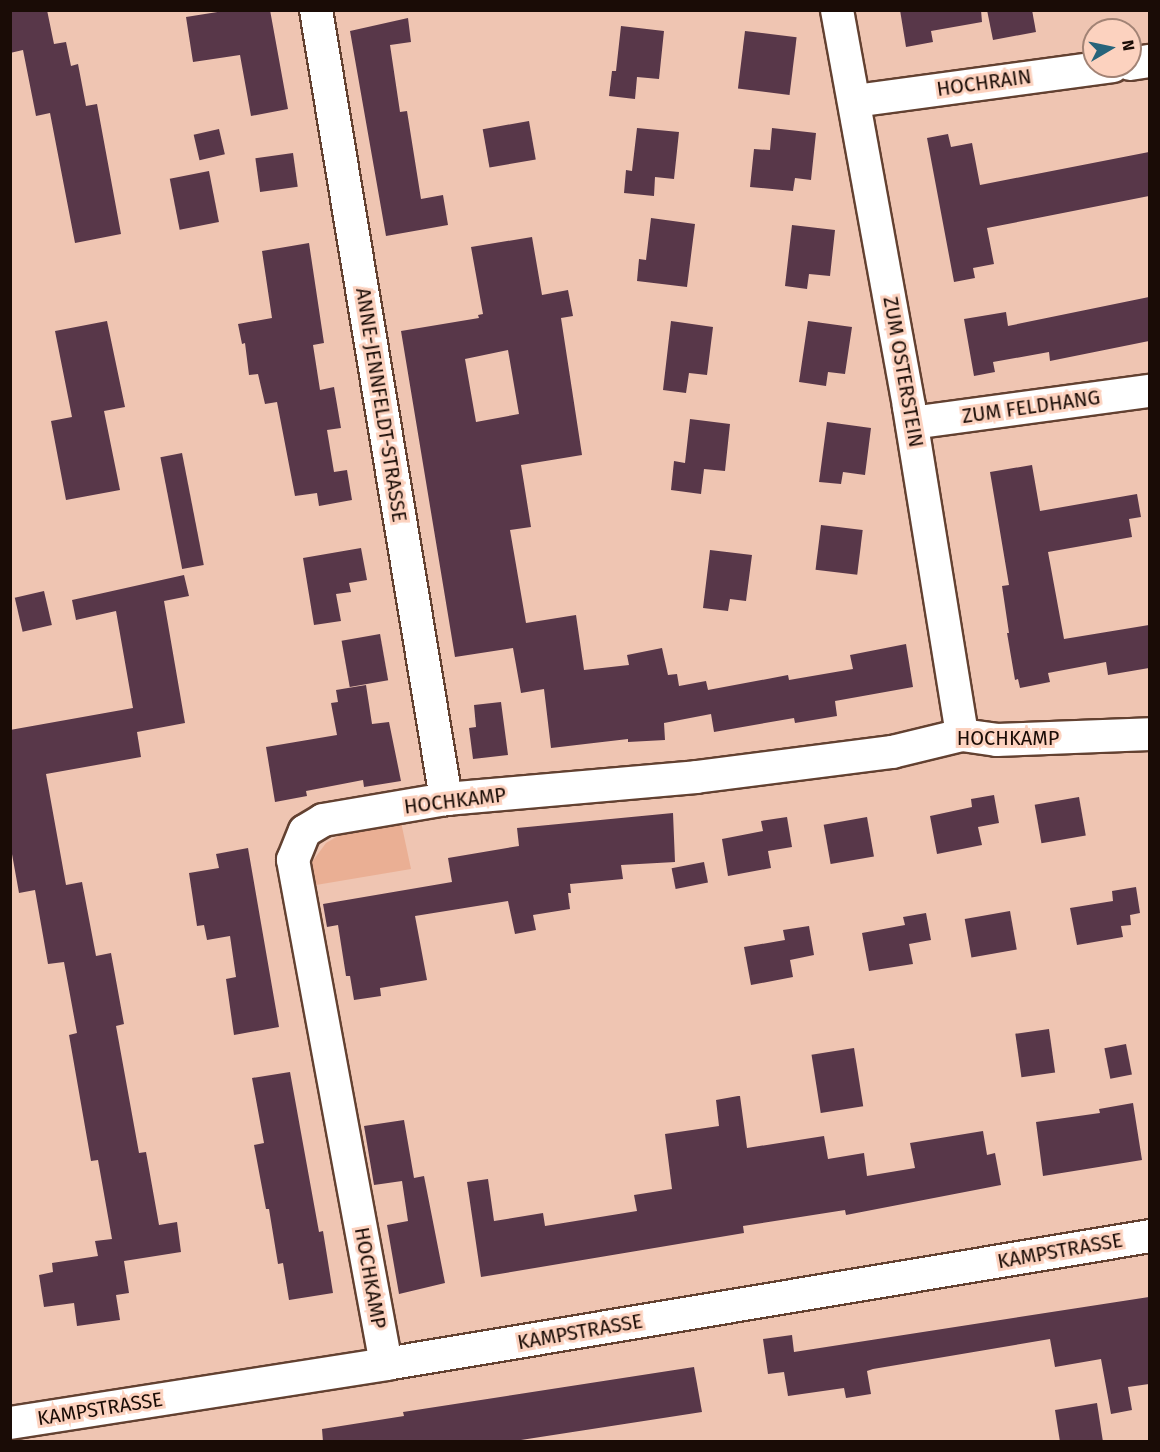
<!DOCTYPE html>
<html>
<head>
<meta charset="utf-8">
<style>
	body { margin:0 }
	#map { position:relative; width:1160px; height:1452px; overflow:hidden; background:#efc5b2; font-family:"Fira Sans",sans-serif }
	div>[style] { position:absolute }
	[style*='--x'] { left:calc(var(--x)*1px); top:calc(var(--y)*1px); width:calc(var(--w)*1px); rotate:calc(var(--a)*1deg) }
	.green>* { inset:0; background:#eaaf94 }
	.building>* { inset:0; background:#583749; transform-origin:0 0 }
	.roads { filter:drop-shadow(2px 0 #634131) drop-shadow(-2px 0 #634131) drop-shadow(0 2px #634131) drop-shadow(0 -2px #634131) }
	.minor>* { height:32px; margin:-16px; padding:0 16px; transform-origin:16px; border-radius:16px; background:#fff }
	span { translate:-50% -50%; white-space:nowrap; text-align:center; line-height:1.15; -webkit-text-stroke:6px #fcd2bf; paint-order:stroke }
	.street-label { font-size:20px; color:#1a0c06 }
	.frame { position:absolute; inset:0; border:12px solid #1a0c06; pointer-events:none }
	.north { position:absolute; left:1082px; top:18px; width:60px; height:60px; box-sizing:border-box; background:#fcd2bf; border:2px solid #a28375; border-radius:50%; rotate:81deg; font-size:16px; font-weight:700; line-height:24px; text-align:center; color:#1a0c06 }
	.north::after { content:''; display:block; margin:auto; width:21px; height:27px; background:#27647b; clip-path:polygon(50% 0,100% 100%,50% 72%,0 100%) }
</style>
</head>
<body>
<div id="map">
	<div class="green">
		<i style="clip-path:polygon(401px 822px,411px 869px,310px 886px,312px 862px,326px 843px,345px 832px)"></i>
	</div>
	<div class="building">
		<i style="clip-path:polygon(10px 10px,47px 10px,54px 44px,66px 42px,71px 66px,78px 64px,86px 106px,97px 104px,121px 234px,75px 243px,50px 113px,36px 116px,23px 50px,10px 53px)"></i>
		<i style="clip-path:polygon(230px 10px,270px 10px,288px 109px,251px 116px,240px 55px,193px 62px,186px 17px)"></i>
		<i style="clip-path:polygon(900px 10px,981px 10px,982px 22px,931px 31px,933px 42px,906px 47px)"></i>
		<i style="clip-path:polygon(987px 10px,1032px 10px,1036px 32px,993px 40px)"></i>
		<i style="clip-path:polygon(408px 18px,411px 42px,390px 45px,400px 112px,407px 111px,421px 199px,443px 195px,448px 225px,386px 236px,350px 31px)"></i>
		<i style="clip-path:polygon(621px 26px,664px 31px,659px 79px,637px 77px,635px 99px,609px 96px,612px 71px,616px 71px)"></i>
		<i style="left:745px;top:31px;width:52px;height:58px;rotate:7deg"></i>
		<i style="left:529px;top:121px;width:39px;height:47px;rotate:80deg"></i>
		<i style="clip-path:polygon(637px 128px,679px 132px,674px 179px,655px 177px,654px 196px,624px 193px,626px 170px,632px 171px)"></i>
		<i style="clip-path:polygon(772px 128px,816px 133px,811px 180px,795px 178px,793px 191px,750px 187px,754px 149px,770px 150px)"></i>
		<i style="left:219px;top:129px;width:26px;height:26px;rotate:77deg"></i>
		<i style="clip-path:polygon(948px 134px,951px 147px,972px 143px,980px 185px,1149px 152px,1149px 196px,987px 228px,994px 264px,973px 268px,975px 278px,954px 282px,927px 138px)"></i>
		<i style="left:293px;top:153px;width:34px;height:38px;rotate:82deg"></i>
		<i style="left:209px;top:171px;width:52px;height:40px;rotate:79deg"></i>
		<i style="clip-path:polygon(651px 218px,695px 224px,687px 287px,637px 281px,639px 259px,646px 260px)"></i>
		<i style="clip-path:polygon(792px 225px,835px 230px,830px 276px,809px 274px,807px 289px,785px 286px)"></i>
		<i style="clip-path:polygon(evenodd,532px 237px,542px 295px,568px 290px,573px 316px,561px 318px,582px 455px,521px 465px,531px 527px,510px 530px,526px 623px,576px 615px,584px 670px,629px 665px,627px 655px,662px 648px,668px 675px,677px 674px,679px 686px,706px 681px,708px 690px,788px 675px,789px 680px,853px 669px,850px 655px,906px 644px,913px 687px,835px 701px,837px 716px,795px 723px,794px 718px,714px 732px,711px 714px,664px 723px,665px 740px,628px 742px,628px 739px,551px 748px,544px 689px,521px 693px,513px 648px,455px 657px,401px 331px,479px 318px,478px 315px,483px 314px,471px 247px,532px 237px,508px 350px,519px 414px,476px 422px,465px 359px,508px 350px)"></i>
		<i style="clip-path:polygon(309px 243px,324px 343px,313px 345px,320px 390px,334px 387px,341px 428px,327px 430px,334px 472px,347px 470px,352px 500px,319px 506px,317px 493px,295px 496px,277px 402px,265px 404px,258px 374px,249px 375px,245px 343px,242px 344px,238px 324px,272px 318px,262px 251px)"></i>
		<i style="clip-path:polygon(1149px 297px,1149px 341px,1050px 361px,1049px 352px,993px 362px,995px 372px,974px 376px,964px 319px,1006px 312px,1008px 326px)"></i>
		<i style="clip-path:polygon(107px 321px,125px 407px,104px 411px,120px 490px,66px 500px,51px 421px,72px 417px,55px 331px)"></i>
		<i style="clip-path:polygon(671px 321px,713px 327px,707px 375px,689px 373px,686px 393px,663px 390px)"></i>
		<i style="clip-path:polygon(808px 321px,852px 327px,845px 374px,828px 372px,826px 386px,799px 382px)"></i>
		<i style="clip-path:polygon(690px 419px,730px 424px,725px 471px,704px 469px,701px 494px,671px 490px,674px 461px,685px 463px)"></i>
		<i style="clip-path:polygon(827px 422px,871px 428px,865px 475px,843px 472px,841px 484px,819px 482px)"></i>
		<i style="left:182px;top:453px;width:114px;height:22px;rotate:79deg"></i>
		<i style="clip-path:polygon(1032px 465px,1040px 511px,1137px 494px,1141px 517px,1129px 519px,1132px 537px,1048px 552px,1064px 639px,1149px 625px,1149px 668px,1108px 675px,1106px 662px,1048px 673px,1050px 682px,1020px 688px,1018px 679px,1015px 680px,1007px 633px,1009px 633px,1002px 586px,1009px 585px,990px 472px)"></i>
		<i style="left:821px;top:525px;width:42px;height:45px;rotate:7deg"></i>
		<i style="clip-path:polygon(361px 548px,367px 580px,349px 583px,351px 592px,336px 594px,341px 621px,314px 625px,303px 558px)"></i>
		<i style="clip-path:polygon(710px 550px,752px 555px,746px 601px,730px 599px,728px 611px,703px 608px)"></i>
		<i style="clip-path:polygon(184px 575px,189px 596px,164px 601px,185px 723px,137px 732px,141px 757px,46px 774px,66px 885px,82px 882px,96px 956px,111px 953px,124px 1024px,116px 1026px,139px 1153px,146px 1152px,159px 1225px,177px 1222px,181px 1252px,124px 1261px,129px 1293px,116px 1295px,120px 1320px,77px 1326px,74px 1303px,44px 1307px,39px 1275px,53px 1272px,52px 1263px,98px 1256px,95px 1241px,112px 1239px,98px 1160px,91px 1161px,69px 1035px,77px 1033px,64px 962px,48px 964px,35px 890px,19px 893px,10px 843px,10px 730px,133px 708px,116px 611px,76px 620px,72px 600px)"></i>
		<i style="left:44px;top:591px;width:35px;height:30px;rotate:77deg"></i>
		<i style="left:380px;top:634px;width:47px;height:39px;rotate:80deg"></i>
		<i style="clip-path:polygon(366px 685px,372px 724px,389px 722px,401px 781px,364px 787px,363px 780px,306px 791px,307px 796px,275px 802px,266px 747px,337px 735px,331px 703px,338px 702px,336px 690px)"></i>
		<i style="clip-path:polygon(501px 702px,508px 755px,473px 759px,469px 728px,476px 727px,474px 705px)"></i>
		<i style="clip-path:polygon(994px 795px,999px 823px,978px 827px,982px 845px,937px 854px,930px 816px,972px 807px,971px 799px)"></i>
		<i style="left:1079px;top:797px;width:39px;height:45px;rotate:80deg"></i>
		<i style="clip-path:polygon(673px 813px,675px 862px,621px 865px,623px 879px,570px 884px,571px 893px,568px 893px,570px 909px,533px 915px,536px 930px,515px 934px,508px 901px,415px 916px,427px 980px,380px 988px,381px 996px,354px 1000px,350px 976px,346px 976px,338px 925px,327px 927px,323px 904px,452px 882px,448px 858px,519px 846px,517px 828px)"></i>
		<i style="clip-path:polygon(787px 817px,792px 847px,768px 851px,771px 868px,728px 876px,722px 839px,763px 831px,761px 821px)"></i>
		<i style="left:867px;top:817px;width:40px;height:44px;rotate:80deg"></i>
		<i style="clip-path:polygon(248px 848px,279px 1027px,234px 1035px,226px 979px,236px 977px,230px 936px,207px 940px,204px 925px,197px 926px,189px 873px,219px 868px,216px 854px)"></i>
		<i style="left:704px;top:862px;width:21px;height:33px;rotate:79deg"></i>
		<i style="clip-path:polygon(1136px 887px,1140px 913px,1130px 915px,1131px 925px,1121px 926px,1123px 937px,1077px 945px,1070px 908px,1113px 901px,1112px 891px)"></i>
		<i style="left:1010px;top:911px;width:39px;height:46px;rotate:80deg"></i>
		<i style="clip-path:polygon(926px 913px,931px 940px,909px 944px,913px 964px,869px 971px,862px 933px,905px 925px,903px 917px)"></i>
		<i style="clip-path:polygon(809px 926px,814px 955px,790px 960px,793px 977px,751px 985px,744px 947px,785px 940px,783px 930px)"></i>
		<i style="left:1049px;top:1029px;width:44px;height:34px;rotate:82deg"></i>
		<i style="left:1126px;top:1044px;width:31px;height:22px;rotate:79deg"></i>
		<i style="left:854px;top:1048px;width:59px;height:43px;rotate:81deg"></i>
		<i style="clip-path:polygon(290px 1072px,319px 1232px,323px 1231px,333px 1293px,289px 1300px,283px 1263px,278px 1264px,269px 1209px,266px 1209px,254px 1145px,264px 1143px,252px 1078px)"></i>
		<i style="clip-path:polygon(738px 1096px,740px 1096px,747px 1148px,824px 1136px,828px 1159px,864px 1153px,867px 1176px,915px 1168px,910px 1143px,983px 1131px,987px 1155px,995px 1153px,1001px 1185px,846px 1215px,845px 1210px,743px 1226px,744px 1233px,481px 1277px,467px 1182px,488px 1179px,494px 1221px,543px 1213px,545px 1226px,637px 1211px,634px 1195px,672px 1189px,665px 1134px,719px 1126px,716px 1100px)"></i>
		<i style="clip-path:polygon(1133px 1103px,1142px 1160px,1043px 1176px,1036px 1122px,1100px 1113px,1099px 1109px)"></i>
		<i style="clip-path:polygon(404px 1120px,414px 1178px,424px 1176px,445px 1283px,399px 1294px,387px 1225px,408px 1221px,402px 1181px,374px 1185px,364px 1126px)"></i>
		<i style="clip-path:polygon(1149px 1297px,1149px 1384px,1128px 1387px,1132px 1410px,1111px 1414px,1101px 1359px,1055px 1367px,1050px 1339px,873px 1369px,867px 1371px,871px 1394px,846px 1398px,844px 1388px,788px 1396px,784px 1372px,768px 1374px,763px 1339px,792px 1335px,794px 1352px)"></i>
		<i style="clip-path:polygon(694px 1367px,702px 1412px,508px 1442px,323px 1442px,322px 1429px,404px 1416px,403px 1412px)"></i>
		<i style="clip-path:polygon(1097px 1403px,1103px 1442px,1060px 1442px,1055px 1410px)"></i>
	</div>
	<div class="roads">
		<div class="minor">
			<i style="--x:316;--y:10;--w:800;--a:80.64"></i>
			<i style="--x:837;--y:10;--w:403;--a:79.7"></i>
			<i style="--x:909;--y:407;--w:332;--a:80.8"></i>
			<i style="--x:1130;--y:64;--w:20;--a:-9"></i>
			<i style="--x:855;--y:101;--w:260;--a:-7.7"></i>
			<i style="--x:912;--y:423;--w:240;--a:-7.7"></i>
			<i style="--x:386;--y:1364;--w:513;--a:-100.45"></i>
			<i style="--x:293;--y:860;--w:31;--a:-68"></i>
			<i style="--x:305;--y:831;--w:21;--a:-31"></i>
			<i style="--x:323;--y:820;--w:125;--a:-9.7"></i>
			<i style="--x:446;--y:799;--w:251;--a:-5"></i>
			<i style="--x:696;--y:777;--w:198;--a:-7.3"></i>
			<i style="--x:892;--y:752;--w:72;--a:-13.7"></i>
			<i style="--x:962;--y:735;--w:35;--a:8"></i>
			<i style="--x:997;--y:740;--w:153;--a:-2.2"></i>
			<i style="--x:10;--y:1423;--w:381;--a:-8.9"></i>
			<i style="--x:386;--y:1364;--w:775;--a:-9.51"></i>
		</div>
	</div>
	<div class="street-label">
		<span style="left:984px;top:83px;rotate:-8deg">HOCHRAIN</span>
		<span style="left:903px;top:372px;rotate:80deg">ZUM OSTERSTEIN</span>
		<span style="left:381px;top:405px;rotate:81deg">ANNE-JENNFELDT-STRASSE</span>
		<span style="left:1031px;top:407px;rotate:-8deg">ZUM FELDHANG</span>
		<span style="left:1008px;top:738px">HOCHKAMP</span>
		<span style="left:455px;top:801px;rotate:-7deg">HOCHKAMP</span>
		<span style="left:1060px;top:1251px;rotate:-10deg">KAMPSTRASSE</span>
		<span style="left:370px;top:1278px;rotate:80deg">HOCHKAMP</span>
		<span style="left:580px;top:1332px;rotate:-10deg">KAMPSTRASSE</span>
		<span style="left:100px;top:1409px;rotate:-9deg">KAMPSTRASSE</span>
	</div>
	<div class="frame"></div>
	<div class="north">N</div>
</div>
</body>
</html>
